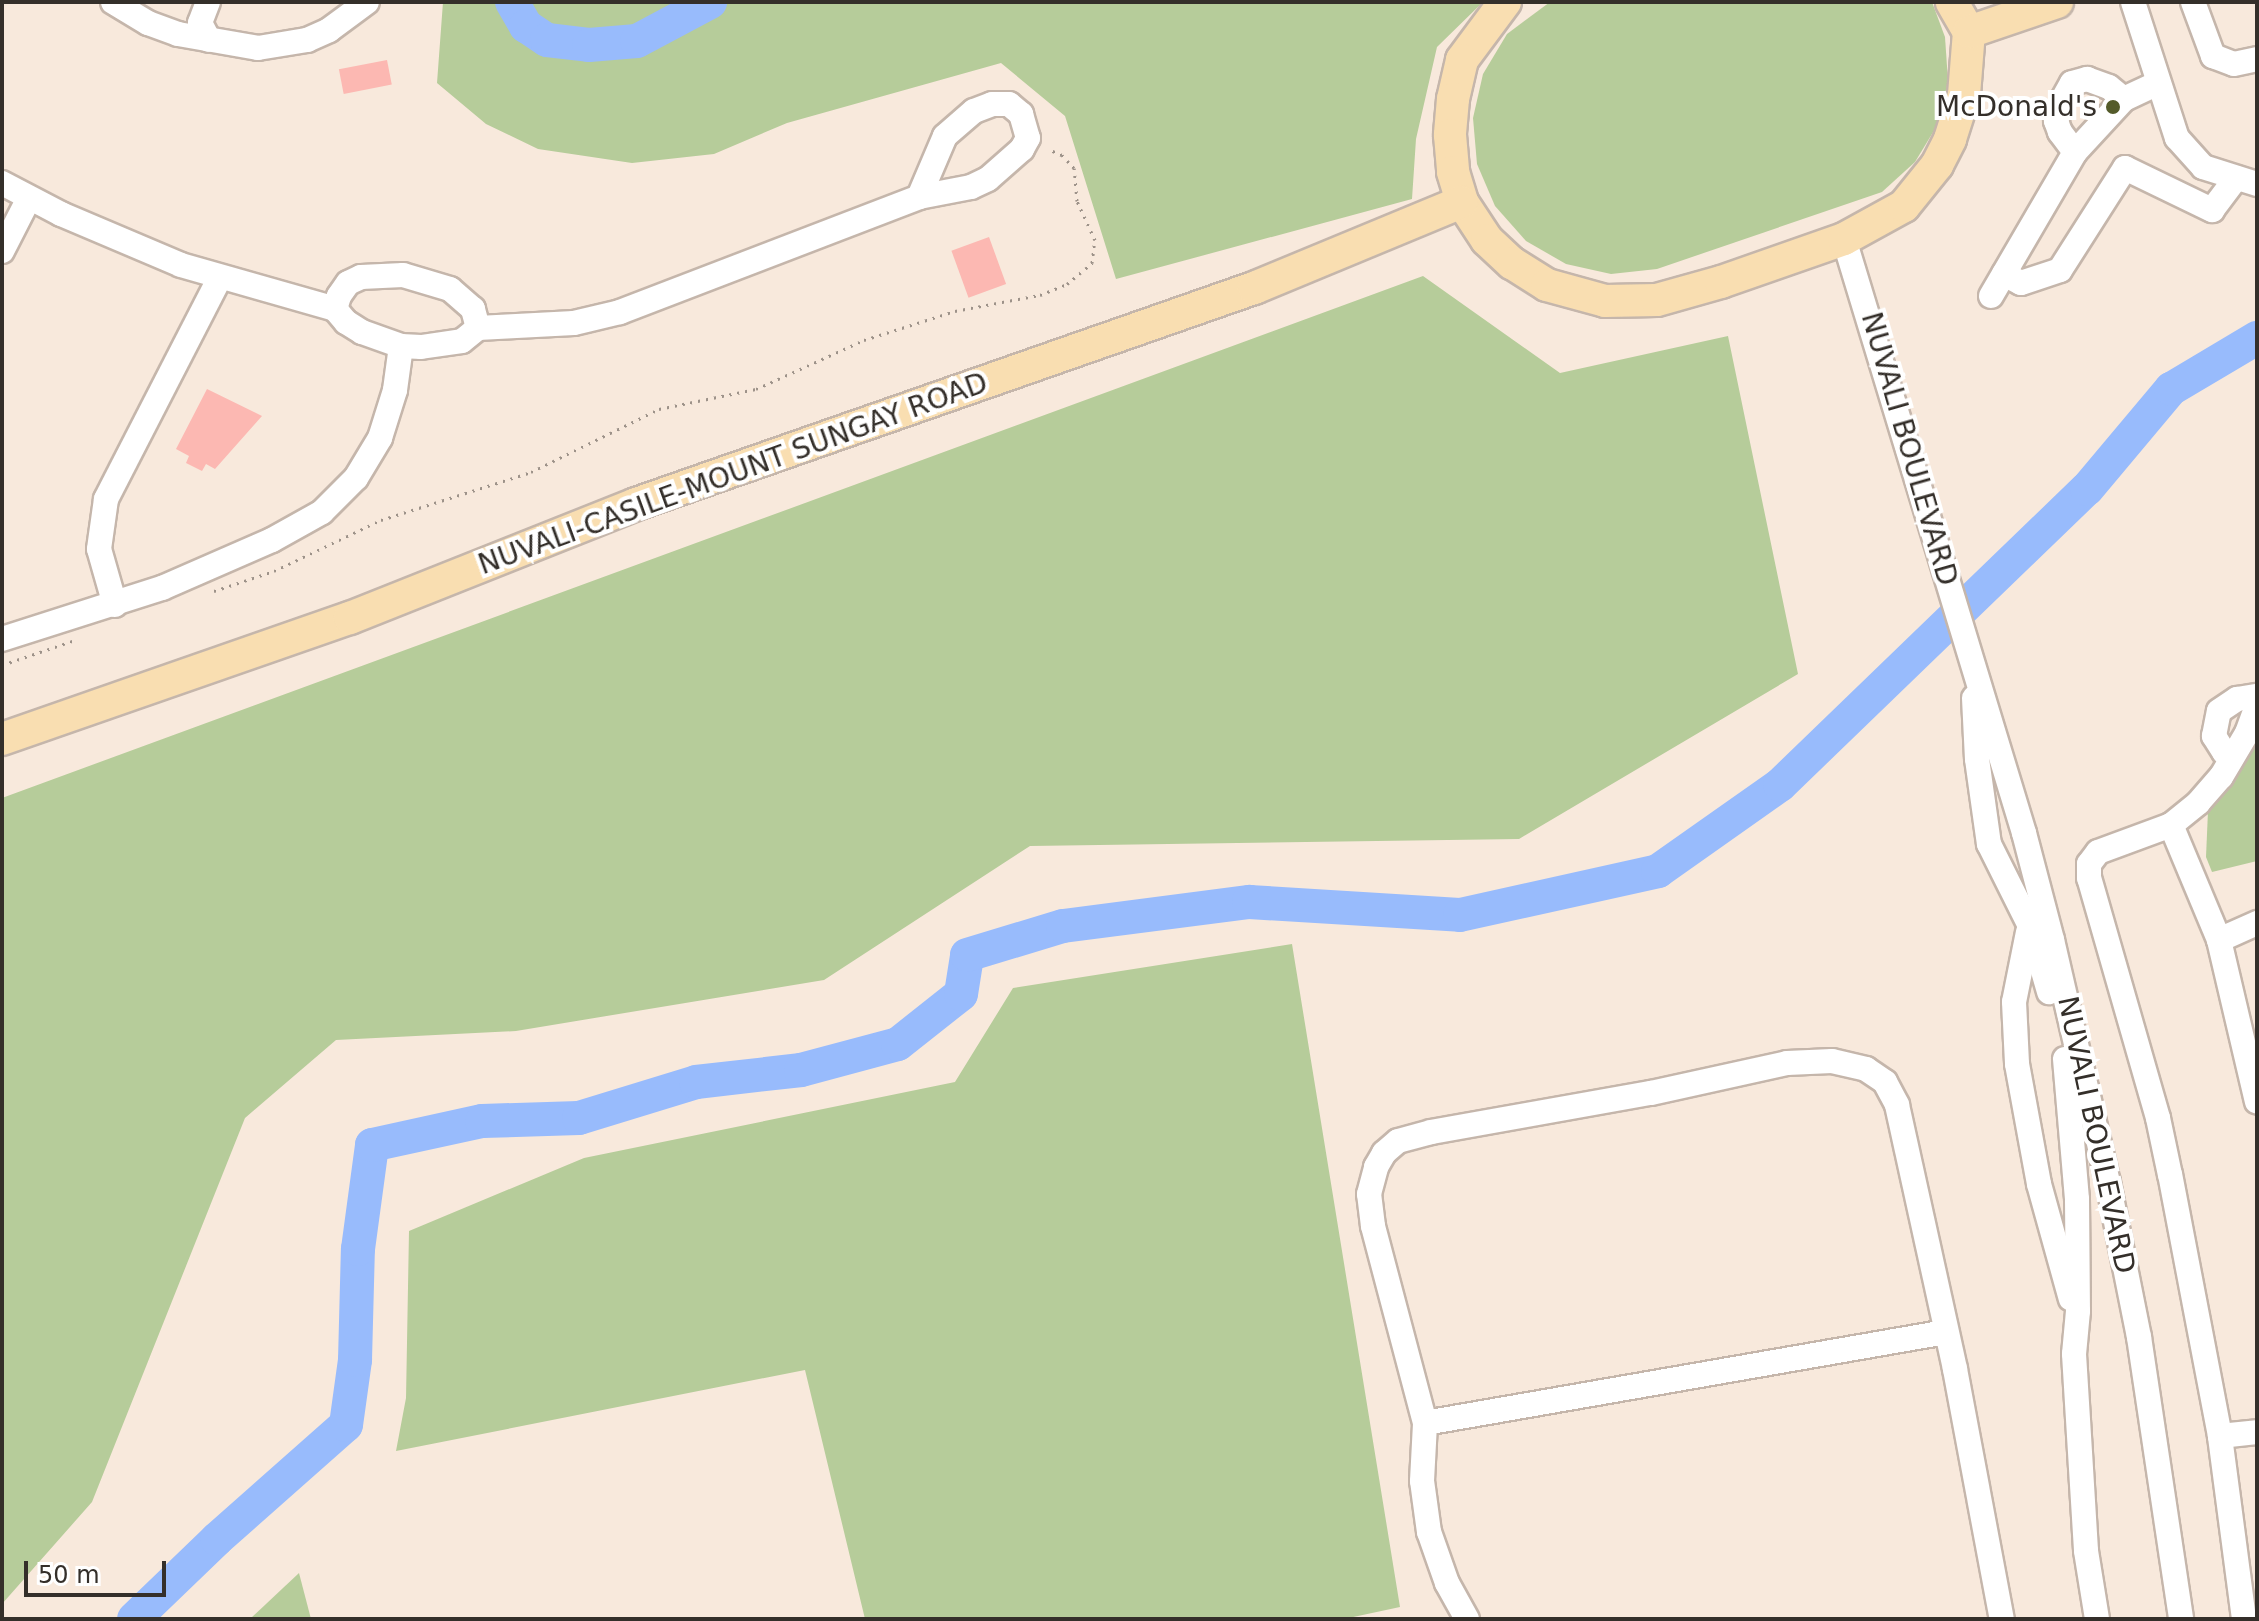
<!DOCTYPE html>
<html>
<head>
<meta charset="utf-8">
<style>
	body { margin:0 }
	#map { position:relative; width:2259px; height:1621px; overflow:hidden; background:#f8e9dc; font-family:"DejaVu Sans",sans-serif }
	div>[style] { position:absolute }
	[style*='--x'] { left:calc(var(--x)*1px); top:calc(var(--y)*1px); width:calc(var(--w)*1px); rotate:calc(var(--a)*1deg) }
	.green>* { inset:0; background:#b6cc9a }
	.river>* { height:34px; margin:-17px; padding:0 17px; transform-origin:17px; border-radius:17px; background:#98bbfc }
	.building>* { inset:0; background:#fcb8b2; transform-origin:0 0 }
	.path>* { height:3px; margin-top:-1.5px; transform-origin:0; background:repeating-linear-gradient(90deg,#9d9289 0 2px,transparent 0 8px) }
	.roads { filter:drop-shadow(2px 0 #c5b6ab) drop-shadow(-2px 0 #c5b6ab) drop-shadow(0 2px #c5b6ab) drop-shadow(0 -2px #c5b6ab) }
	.minor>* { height:24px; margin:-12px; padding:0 12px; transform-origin:12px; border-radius:12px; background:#fff }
	.major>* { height:32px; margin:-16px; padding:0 16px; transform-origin:16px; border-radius:16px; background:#f9deb1 }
	.dots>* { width:22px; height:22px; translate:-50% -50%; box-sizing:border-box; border:4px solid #fff; border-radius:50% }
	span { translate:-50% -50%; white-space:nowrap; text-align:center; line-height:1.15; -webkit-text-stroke:8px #fff; paint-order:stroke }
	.poi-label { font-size:28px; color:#342f2a }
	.right { translate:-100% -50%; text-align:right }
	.street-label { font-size:28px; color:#342f2a }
	.frame { position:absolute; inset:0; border:4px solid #342f2a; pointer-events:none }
	.scale { position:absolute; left:24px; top:1561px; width:142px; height:36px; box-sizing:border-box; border:4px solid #342f2a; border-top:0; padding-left:10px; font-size:24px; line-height:28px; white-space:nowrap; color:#342f2a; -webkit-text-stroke:6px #fff; paint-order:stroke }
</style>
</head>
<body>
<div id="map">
	<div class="green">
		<i style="clip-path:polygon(443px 2px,1483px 2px,1437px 47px,1416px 139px,1412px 199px,1116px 279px,1065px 116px,1001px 63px,787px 123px,714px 154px,632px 163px,538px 149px,486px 124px,437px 83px)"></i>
		<i style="clip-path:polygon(1550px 2px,1932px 2px,1945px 37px,1948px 81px,1938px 124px,1915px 162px,1882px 192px,1657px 269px,1611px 274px,1566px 264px,1526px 241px,1495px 206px,1477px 164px,1473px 118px,1483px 74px,1507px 34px)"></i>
		<i style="clip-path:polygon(1423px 276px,1560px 373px,1728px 336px,1798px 674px,1519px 839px,1030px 846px,824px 980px,516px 1031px,336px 1040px,245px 1118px,92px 1502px,2px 1604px,2px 798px)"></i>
		<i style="clip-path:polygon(2257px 740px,2257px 861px,2212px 872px,2206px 857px,2208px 811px)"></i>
		<i style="clip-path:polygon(1292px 944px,1400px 1607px,1344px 1619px,865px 1619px,805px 1370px,396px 1451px,406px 1398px,409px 1231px,584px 1158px,955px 1082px,1013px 988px)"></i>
		<i style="clip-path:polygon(299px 1573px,311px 1619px,250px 1619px)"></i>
	</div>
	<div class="river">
		<i style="--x:512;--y:2;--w:28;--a:60"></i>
		<i style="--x:526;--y:26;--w:25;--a:34"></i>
		<i style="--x:547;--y:40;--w:42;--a:6.8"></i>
		<i style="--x:589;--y:45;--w:48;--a:-4.8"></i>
		<i style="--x:637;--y:41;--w:83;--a:-28.1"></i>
		<i style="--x:134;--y:1619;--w:115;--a:-43.9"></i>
		<i style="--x:217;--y:1539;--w:172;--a:-41.5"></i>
		<i style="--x:346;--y:1425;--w:66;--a:-82.1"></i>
		<i style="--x:355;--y:1360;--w:111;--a:-88.5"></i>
		<i style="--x:358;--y:1249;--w:105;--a:-82.3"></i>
		<i style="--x:372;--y:1145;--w:113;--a:-12.3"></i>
		<i style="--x:482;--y:1121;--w:97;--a:-1.8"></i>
		<i style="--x:579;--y:1118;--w:122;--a:-17.1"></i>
		<i style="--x:696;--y:1082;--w:106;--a:-6.5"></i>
		<i style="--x:801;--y:1070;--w:100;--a:-15"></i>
		<i style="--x:898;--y:1044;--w:80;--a:-38.4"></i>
		<i style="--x:961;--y:994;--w:39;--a:-81"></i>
		<i style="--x:967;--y:955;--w:100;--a:-16.8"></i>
		<i style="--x:1063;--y:926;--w:188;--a:-7.4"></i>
		<i style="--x:1249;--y:902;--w:211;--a:3.5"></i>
		<i style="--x:1460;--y:915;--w:203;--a:-12.5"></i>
		<i style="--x:1658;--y:871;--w:149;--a:-35.2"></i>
		<i style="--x:1780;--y:785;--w:426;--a:-44"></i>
		<i style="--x:2087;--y:489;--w:131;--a:-50"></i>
		<i style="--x:2171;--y:389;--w:100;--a:-30.7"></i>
	</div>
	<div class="building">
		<i style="left:387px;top:60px;width:25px;height:49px;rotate:79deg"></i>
		<i style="left:989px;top:237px;width:50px;height:40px;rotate:70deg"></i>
		<i style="clip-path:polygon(207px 389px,262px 416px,215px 469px,206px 464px,202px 471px,186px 463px,189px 456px,176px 449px)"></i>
	</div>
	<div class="path">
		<i style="--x:214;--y:591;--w:63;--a:-18.4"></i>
		<i style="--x:274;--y:571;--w:119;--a:-25.5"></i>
		<i style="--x:381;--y:520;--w:157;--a:-17.7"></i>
		<i style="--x:531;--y:472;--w:143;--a:-26.2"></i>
		<i style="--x:659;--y:409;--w:99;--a:-11.7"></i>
		<i style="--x:756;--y:389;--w:119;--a:-24.4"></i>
		<i style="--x:864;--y:340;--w:96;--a:-17.7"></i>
		<i style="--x:955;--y:311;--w:86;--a:-10.7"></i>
		<i style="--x:1040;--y:295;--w:29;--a:-22"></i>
		<i style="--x:1067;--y:284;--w:33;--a:-40"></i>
		<i style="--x:1092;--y:263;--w:23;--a:-83"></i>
		<i style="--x:1095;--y:240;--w:43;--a:-114.8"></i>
		<i style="--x:1077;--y:201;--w:33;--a:-95"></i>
		<i style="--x:1074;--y:168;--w:18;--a:-133"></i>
		<i style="--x:1062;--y:155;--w:15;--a:-157"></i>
		<i style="--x:2;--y:665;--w:77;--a:-18.9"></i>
	</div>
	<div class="roads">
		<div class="minor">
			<i style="--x:113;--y:2;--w:41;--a:31"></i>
			<i style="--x:148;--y:23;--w:32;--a:20"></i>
			<i style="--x:178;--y:34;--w:81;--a:9.9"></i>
			<i style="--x:258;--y:48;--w:50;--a:-9.3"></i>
			<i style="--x:307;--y:40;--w:24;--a:-24"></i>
			<i style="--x:329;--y:30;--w:47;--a:-36.4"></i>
			<i style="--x:208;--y:2;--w:22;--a:111"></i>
			<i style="--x:200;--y:23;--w:19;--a:62"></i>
			<i style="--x:2133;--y:2;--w:143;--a:72.1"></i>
			<i style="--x:2177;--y:138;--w:39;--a:48"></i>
			<i style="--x:2203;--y:167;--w:57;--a:17.5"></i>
			<i style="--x:2193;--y:2;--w:58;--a:69.7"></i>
			<i style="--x:2213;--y:56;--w:22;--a:21"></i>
			<i style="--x:2234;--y:64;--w:24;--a:-12"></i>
			<i style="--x:992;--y:104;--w:17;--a:0"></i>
			<i style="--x:1009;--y:104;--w:16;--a:40"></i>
			<i style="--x:1021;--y:114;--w:25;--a:74"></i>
			<i style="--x:1028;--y:138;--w:13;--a:119"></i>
			<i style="--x:1022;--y:149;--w:45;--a:138.6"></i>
			<i style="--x:988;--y:179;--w:19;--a:155"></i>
			<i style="--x:971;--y:187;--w:53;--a:169.1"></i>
			<i style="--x:919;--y:197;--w:66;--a:-66.9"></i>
			<i style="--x:945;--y:136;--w:38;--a:-41"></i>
			<i style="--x:974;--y:111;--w:19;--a:-21"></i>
			<i style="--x:2075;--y:152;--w:25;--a:-127"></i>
			<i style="--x:2060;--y:132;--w:12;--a:-110"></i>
			<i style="--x:2056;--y:121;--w:23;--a:-72"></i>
			<i style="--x:2063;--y:99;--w:18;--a:-61"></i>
			<i style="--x:2072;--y:83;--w:16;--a:-15"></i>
			<i style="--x:2087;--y:79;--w:23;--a:20"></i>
			<i style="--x:2109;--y:87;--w:19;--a:39"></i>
			<i style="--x:2;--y:183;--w:67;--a:27.7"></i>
			<i style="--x:61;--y:214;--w:130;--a:23"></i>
			<i style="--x:181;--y:265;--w:160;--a:15.9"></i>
			<i style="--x:1844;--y:239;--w:621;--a:73.14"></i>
			<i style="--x:2024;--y:833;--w:111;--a:75.3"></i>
			<i style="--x:2052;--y:940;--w:248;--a:77"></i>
			<i style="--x:2108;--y:1182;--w:158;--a:78.7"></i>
			<i style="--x:2139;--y:1337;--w:285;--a:81.5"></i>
			<i style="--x:2;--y:251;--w:59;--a:-63"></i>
			<i style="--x:2004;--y:274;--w:19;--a:28"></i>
			<i style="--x:2021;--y:283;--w:41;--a:-18.4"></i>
			<i style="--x:2060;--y:270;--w:121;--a:-57.5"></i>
			<i style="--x:2125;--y:168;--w:97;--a:25.8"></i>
			<i style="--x:2212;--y:210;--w:40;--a:-53"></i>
			<i style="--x:1991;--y:296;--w:167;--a:-59.7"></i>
			<i style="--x:2075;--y:152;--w:72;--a:-47.2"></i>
			<i style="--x:2124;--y:99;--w:38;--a:-25"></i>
			<i style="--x:478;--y:328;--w:20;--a:-105"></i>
			<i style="--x:473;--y:309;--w:30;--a:-139"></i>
			<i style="--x:450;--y:289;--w:49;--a:-163.4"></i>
			<i style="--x:403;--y:275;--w:42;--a:177.3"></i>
			<i style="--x:361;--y:277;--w:14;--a:155"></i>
			<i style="--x:348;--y:283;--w:16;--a:125"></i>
			<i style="--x:339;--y:296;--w:14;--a:107"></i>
			<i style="--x:335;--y:309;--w:17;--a:50"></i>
			<i style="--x:346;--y:322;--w:19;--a:32"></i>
			<i style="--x:362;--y:332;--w:41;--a:19.7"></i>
			<i style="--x:401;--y:346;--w:20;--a:3"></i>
			<i style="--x:421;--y:347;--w:41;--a:-8.3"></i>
			<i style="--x:462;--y:341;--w:21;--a:-39"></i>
			<i style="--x:478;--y:328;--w:96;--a:-3"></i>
			<i style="--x:574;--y:323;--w:47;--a:-13.4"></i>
			<i style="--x:620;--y:312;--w:320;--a:-21"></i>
			<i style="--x:115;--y:605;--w:58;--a:-105.9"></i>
			<i style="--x:99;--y:549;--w:50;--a:-82"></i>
			<i style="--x:106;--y:499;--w:247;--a:-62.8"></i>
			<i style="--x:2;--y:639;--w:168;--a:-17.7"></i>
			<i style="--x:162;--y:588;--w:120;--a:-23.6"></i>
			<i style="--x:272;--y:540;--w:57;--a:-29.2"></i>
			<i style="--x:322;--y:512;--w:48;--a:-45"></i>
			<i style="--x:356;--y:478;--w:47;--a:-59"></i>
			<i style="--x:380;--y:438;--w:50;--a:-72.6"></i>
			<i style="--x:395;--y:390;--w:44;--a:-82.2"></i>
			<i style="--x:1974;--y:698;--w:61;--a:87.2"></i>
			<i style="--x:1977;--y:759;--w:86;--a:82"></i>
			<i style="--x:1989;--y:844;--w:92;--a:63.4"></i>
			<i style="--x:2030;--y:926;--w:69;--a:73.9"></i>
			<i style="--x:2232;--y:757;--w:9;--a:-148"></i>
			<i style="--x:2224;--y:752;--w:19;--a:-122"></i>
			<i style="--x:2214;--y:736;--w:25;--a:-79"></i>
			<i style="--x:2219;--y:711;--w:22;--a:-34"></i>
			<i style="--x:2237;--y:699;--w:20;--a:-9"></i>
			<i style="--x:2171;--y:825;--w:125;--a:67.3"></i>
			<i style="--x:2219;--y:940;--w:166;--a:76.8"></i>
			<i style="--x:2028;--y:932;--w:71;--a:101.3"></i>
			<i style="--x:2014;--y:1002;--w:62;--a:87.2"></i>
			<i style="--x:2017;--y:1064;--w:122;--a:79.6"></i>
			<i style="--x:2039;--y:1184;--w:119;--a:74.5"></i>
			<i style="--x:2219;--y:940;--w:42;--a:-24.1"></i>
			<i style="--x:2065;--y:1059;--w:141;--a:85.1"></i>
			<i style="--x:2077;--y:1199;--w:112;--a:89.5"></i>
			<i style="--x:2078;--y:1311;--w:43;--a:95.3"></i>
			<i style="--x:2074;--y:1354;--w:197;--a:86.5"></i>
			<i style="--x:2086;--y:1551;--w:69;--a:80.8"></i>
			<i style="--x:1425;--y:1423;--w:529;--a:-9.91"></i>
			<i style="--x:2220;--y:1436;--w:37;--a:-6"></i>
			<i style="--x:1467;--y:1619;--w:41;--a:-119.1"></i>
			<i style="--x:1447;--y:1583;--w:54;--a:-109.4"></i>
			<i style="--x:1429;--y:1532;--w:51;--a:-97.8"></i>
			<i style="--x:1422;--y:1481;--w:58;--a:-87"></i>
			<i style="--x:1425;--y:1423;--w:204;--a:-104.8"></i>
			<i style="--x:1373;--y:1226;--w:32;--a:-97"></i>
			<i style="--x:1369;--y:1194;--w:28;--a:-75"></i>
			<i style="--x:1376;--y:1167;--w:16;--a:-60"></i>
			<i style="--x:1384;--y:1153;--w:18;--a:-41"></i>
			<i style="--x:1398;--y:1141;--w:34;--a:-15"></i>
			<i style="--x:1431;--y:1132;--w:223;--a:-10.1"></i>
			<i style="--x:1651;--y:1093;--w:139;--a:-12.4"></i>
			<i style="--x:1787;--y:1063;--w:45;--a:-2.5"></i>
			<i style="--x:1832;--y:1061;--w:35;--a:13"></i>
			<i style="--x:1866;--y:1069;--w:23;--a:34"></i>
			<i style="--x:1885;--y:1082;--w:26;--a:62"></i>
			<i style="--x:1897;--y:1105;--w:270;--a:77.6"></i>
			<i style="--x:1955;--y:1369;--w:254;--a:79.4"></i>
			<i style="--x:2244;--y:1619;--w:185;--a:-97.5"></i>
			<i style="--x:2220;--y:1436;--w:266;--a:-100.8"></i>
			<i style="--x:2170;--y:1175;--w:58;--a:-101.9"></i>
			<i style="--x:2158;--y:1118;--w:250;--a:-106"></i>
			<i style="--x:2089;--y:878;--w:14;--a:-90"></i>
			<i style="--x:2089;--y:864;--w:15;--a:-53"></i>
			<i style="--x:2098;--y:852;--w:78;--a:-20.3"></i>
			<i style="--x:2171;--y:825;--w:35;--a:-39"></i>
			<i style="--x:2198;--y:803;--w:35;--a:-49"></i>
			<i style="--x:2221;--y:777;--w:51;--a:-59.4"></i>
			<i style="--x:2247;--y:733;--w:30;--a:-70"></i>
		</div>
		<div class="major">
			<i style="--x:1505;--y:2;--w:72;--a:126.6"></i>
			<i style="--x:1462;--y:60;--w:40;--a:103"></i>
			<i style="--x:1453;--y:99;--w:36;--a:95"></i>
			<i style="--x:1450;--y:135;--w:37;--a:85"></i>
			<i style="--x:1453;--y:172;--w:31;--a:73"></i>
			<i style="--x:1462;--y:202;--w:45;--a:56.7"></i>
			<i style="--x:1487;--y:240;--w:34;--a:43"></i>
			<i style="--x:1512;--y:263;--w:41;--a:32.2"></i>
			<i style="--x:1547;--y:285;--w:60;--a:15.4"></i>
			<i style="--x:1605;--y:301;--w:52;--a:-1.1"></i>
			<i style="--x:1657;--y:300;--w:66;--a:-15.7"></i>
			<i style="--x:1721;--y:282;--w:130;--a:-19.3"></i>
			<i style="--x:1844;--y:239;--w:68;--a:-28.8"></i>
			<i style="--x:1904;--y:206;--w:53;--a:-51.2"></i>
			<i style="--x:1937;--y:165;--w:29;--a:-63"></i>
			<i style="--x:1950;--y:139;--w:46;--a:-72.3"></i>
			<i style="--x:1964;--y:95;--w:63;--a:-85.5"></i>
			<i style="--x:1969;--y:32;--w:34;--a:-120"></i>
			<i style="--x:1969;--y:32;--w:93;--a:-18.8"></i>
			<i style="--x:2;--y:739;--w:368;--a:-19.2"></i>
			<i style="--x:350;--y:618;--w:308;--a:-21.7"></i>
			<i style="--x:636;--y:504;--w:655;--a:-19.27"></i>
			<i style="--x:1254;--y:288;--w:225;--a:-22.5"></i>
		</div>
	</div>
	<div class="dots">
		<i style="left:2113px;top:107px;background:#545b2a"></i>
	</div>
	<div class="poi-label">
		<span class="right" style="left:2097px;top:107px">McDonald's</span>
	</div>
	<div class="street-label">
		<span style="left:1909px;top:449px;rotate:74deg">NUVALI BOULEVARD</span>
		<span style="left:733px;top:474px;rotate:-20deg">NUVALI-CASILE-MOUNT SUNGAY ROAD</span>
		<span style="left:2096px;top:1135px;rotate:78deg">NUVALI BOULEVARD</span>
	</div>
	<div class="frame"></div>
	<div class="scale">50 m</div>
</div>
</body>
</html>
